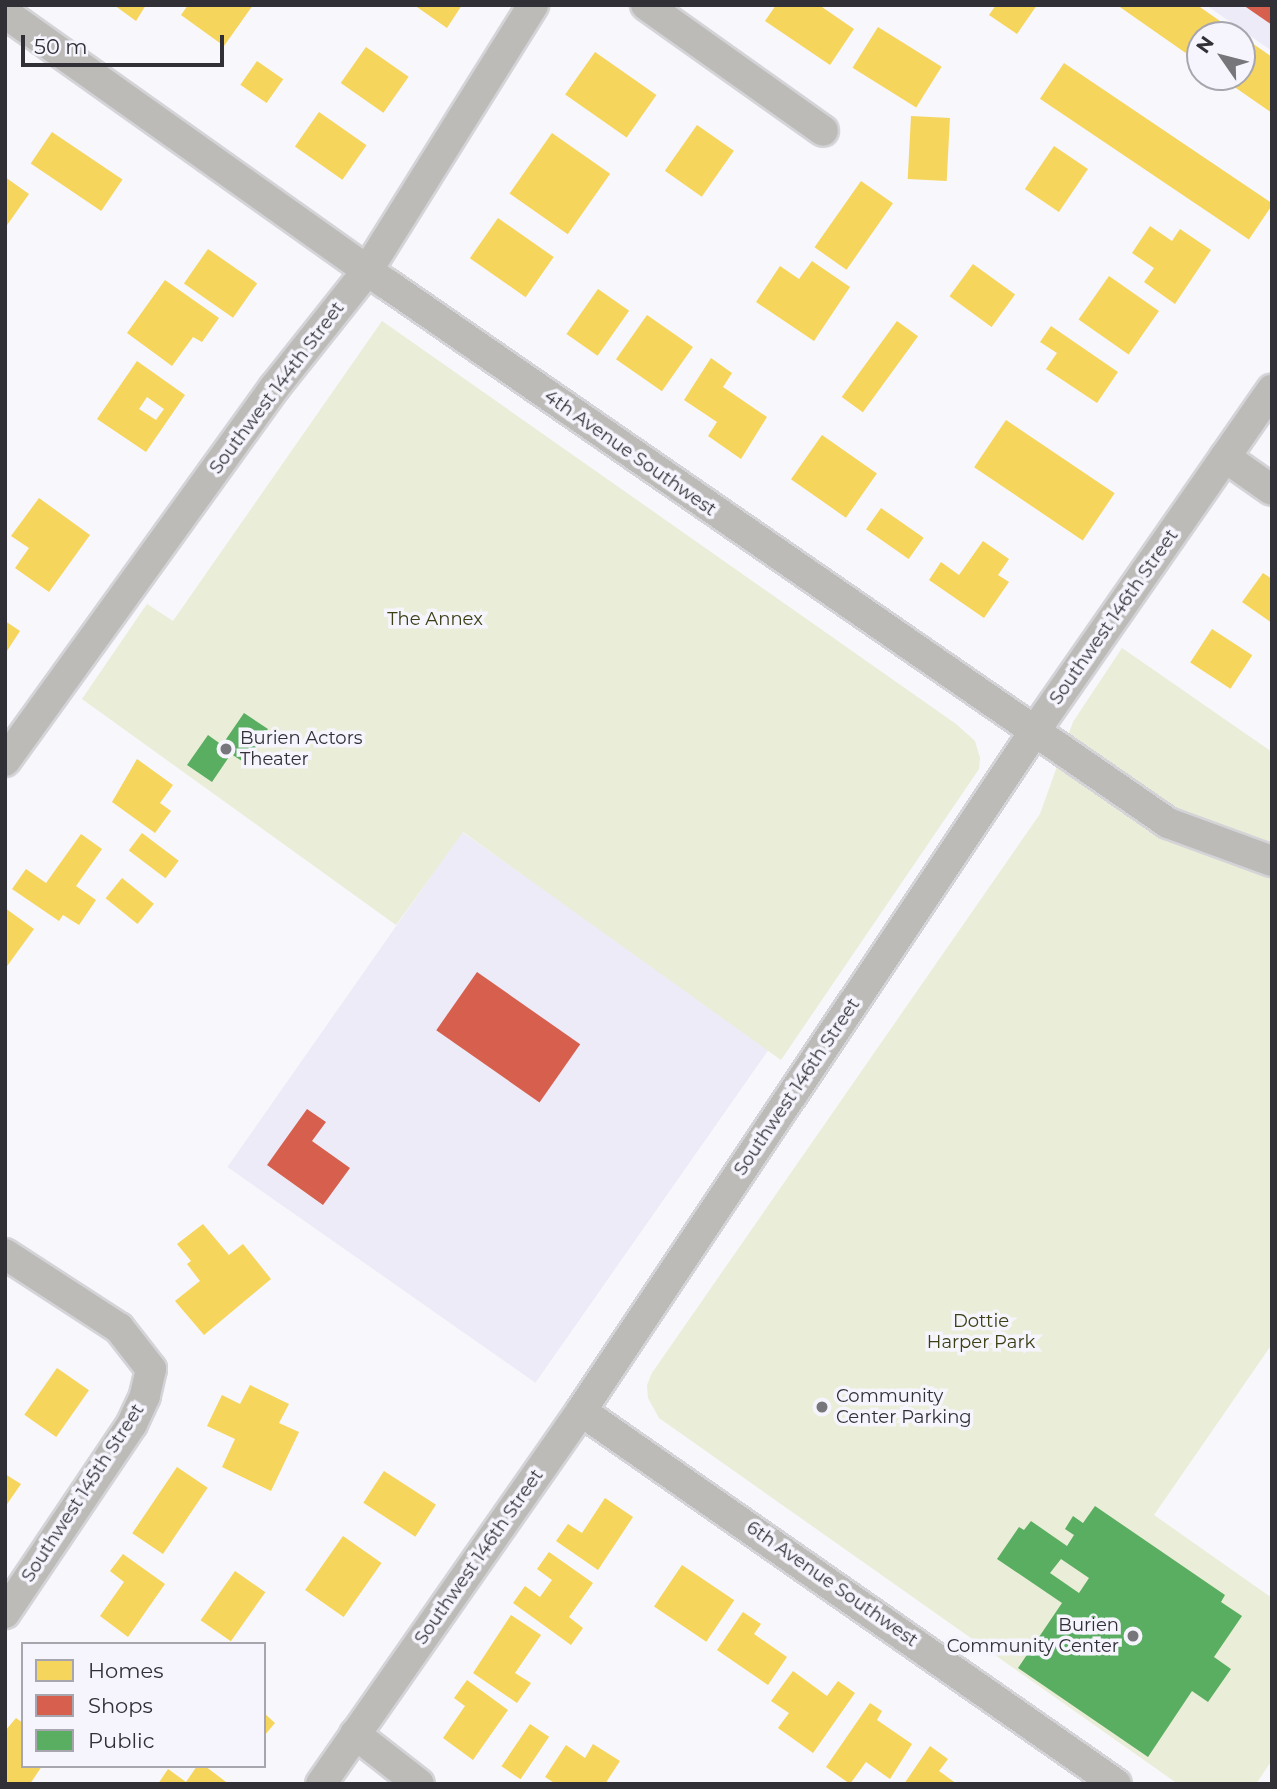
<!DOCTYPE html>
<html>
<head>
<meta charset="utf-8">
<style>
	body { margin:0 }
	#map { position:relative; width:1277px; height:1789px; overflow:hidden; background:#f7f7fc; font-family:Montserrat,sans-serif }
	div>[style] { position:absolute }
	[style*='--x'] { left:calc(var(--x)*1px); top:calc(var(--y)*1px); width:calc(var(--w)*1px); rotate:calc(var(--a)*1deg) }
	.built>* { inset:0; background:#edebf8; transform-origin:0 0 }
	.green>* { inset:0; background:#eaedd7 }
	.homes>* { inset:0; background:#f6d55c; transform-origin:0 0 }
	.shops>* { inset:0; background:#d6604d; transform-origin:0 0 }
	.public>* { inset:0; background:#5aae61 }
	.roads { filter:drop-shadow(2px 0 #d4d4d8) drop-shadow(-2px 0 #d4d4d8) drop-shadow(0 2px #d4d4d8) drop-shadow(0 -2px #d4d4d8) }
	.minor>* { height:30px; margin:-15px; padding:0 15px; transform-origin:15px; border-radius:15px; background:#bdbbb8 }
	.dots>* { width:19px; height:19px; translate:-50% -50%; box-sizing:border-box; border:4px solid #f6f5fe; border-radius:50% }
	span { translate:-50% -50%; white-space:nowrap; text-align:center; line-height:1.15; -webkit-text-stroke:7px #f6f5fe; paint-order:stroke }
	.street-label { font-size:18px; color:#303036 }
	.park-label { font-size:18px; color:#3c3e14 }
	.poi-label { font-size:18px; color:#303036 }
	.left { translate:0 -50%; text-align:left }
	.right { translate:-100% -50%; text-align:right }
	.frame { position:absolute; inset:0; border:7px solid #303036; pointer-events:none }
	.legend { position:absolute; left:21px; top:1642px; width:245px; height:126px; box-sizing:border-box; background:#f6f5fe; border:2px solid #a7a6ae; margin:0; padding:9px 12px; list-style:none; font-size:21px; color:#303036 }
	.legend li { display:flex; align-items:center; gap:14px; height:35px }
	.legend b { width:35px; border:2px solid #a7a6ae }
	.north { position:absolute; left:1186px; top:21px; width:70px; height:70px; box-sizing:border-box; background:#f6f5fe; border:2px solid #a7a6ae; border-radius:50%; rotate:305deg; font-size:19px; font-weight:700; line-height:28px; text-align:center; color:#303036 }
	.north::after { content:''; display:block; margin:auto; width:24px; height:32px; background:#76767b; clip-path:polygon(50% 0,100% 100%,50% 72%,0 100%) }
	.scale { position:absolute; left:21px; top:35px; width:203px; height:32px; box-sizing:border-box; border:4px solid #303036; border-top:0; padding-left:9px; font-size:21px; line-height:24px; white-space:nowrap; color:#303036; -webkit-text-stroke:5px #f6f5fe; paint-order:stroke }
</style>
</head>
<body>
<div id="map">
	<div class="built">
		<i style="clip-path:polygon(1206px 5px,1272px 5px,1272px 51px)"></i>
		<i style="left:462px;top:832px;width:376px;height:409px;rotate:35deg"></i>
	</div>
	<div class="green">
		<i style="clip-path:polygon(382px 321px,956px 724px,975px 741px,980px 758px,979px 769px,781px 1060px,463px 832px,396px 925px,82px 699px,147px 604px,173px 621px)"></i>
		<i style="clip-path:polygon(1122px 648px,1272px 752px,1272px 1344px,1154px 1515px,1272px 1598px,1272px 1760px,1256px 1784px,1178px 1784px,659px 1418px,648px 1398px,647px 1385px,652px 1373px,1040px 814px,1073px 722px)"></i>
	</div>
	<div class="homes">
		<i style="clip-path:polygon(114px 5px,146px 5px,136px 21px)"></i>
		<i style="clip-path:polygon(188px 5px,253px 5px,224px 46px,181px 15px)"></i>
		<i style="clip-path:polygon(414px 5px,462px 5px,447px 28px)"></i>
		<i style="clip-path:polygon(776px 5px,819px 5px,854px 29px,830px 65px,765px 21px)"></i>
		<i style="clip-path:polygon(996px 5px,1037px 5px,1017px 34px,989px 15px)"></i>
		<i style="clip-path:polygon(1117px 5px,1197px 5px,1240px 35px,1200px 35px,1200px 63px)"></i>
		<i style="left:878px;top:27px;width:75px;height:48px;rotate:32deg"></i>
		<i style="clip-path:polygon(1242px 36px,1272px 57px,1272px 113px,1220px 77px,1242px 77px)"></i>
		<i style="left:366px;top:47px;width:52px;height:44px;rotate:35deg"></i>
		<i style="left:595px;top:52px;width:75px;height:52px;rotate:35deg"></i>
		<i style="left:257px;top:61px;width:32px;height:29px;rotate:35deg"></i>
		<i style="left:1064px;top:63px;width:252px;height:43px;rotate:34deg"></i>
		<i style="left:319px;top:112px;width:58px;height:42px;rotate:35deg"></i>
		<i style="left:911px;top:116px;width:39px;height:63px;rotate:3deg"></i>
		<i style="left:697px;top:125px;width:45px;height:56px;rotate:35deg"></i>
		<i style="left:52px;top:132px;width:85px;height:38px;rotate:34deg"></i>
		<i style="left:552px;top:133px;width:71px;height:74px;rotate:35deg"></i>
		<i style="left:1054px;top:146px;width:41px;height:52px;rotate:34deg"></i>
		<i style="clip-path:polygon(5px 177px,29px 194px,5px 228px)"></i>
		<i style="left:861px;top:181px;width:39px;height:81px;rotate:35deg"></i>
		<i style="left:498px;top:218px;width:68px;height:49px;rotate:35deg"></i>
		<i style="clip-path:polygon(1150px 226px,1172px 241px,1180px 229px,1211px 250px,1175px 304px,1144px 282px,1154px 268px,1132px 253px)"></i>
		<i style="left:208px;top:249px;width:60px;height:42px;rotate:35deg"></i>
		<i style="clip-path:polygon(812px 261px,850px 287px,814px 341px,756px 302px,780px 266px,799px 279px)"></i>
		<i style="left:973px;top:264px;width:52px;height:40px;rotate:36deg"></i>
		<i style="left:1109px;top:276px;width:61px;height:53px;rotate:35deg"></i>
		<i style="clip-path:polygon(165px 280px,219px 318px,202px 342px,193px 337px,172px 366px,127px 333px)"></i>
		<i style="left:598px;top:289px;width:38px;height:55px;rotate:35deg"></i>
		<i style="left:647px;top:315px;width:56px;height:54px;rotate:35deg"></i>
		<i style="left:897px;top:321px;width:26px;height:94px;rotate:36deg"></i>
		<i style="clip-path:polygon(1051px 326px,1118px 372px,1097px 403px,1046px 369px,1057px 353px,1040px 342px)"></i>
		<i style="clip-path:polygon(711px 358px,732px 373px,723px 387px,767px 417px,741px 459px,708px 436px,717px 422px,684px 400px)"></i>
		<i style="clip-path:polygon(evenodd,137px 361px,185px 395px,146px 452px,97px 419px,137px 361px,147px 397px,164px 409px,156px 420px,139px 409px,147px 397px)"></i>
		<i style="left:1006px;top:420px;width:131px;height:57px;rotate:34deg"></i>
		<i style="left:822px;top:435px;width:67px;height:54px;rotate:35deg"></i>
		<i style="clip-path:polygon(39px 498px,90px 535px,49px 592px,15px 568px,29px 548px,11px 536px)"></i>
		<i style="left:881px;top:508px;width:52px;height:26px;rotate:35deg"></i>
		<i style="clip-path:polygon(983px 541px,1009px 559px,998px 575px,1009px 582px,984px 618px,929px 580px,941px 562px,959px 575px)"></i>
		<i style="clip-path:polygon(1263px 573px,1272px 579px,1272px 623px,1242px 602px)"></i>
		<i style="clip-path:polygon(5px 621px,20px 631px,5px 654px)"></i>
		<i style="left:1212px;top:629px;width:48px;height:40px;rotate:33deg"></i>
		<i style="clip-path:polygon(137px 759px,173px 785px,160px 803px,171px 811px,155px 833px,112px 802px)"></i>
		<i style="left:142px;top:833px;width:46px;height:22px;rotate:37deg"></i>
		<i style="clip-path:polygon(81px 834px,102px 849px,76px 886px,96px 900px,79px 925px,63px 915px,59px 921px,12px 889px,26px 869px,46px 883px)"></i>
		<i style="left:122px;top:878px;width:41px;height:26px;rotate:39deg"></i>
		<i style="clip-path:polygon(5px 908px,34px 929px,5px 969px)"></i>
		<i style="clip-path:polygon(203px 1224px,229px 1255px,243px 1244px,271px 1279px,204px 1335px,175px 1301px,200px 1281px,187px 1264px,191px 1261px,177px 1244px)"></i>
		<i style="left:57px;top:1368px;width:39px;height:57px;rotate:35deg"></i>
		<i style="clip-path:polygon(250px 1385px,289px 1404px,279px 1423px,299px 1432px,271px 1491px,222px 1467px,235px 1439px,207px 1426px,222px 1395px,240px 1404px)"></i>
		<i style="left:177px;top:1467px;width:37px;height:80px;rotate:34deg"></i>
		<i style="left:384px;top:1471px;width:62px;height:38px;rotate:33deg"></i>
		<i style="clip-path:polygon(5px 1474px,21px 1484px,5px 1507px)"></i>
		<i style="clip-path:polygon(605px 1498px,633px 1517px,598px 1570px,556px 1541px,568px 1524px,582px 1533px)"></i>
		<i style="left:343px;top:1536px;width:47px;height:66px;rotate:35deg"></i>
		<i style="clip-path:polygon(549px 1552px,593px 1583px,569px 1617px,583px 1628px,571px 1645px,513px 1603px,525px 1586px,540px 1597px,552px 1580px,537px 1569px)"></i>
		<i style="clip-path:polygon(123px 1554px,165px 1584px,128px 1637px,100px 1616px,124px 1582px,110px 1571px)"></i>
		<i style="left:682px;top:1565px;width:63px;height:50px;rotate:34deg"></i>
		<i style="left:235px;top:1571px;width:37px;height:60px;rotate:35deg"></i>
		<i style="clip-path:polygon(743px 1612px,761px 1624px,754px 1634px,787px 1657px,768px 1685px,717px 1650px)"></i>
		<i style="clip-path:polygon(511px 1615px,541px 1635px,515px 1673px,531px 1683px,517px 1703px,473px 1673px)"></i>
		<i style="clip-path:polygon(793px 1671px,827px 1696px,838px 1681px,855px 1693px,813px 1753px,778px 1728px,789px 1713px,771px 1701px)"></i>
		<i style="clip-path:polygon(467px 1680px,508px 1710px,473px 1760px,443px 1738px,465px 1706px,454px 1698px)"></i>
		<i style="clip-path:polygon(870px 1703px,882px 1711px,877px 1720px,912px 1744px,890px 1779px,866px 1762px,850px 1784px,826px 1767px)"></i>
		<i style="clip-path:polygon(264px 1713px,275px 1723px,264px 1736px)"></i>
		<i style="clip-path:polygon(16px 1718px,23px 1723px,23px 1766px,42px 1766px,30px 1784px,5px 1784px,5px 1731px)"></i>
		<i style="left:530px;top:1724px;width:23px;height:51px;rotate:34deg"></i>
		<i style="clip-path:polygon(593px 1744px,620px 1761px,605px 1784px,556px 1784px,545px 1777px,566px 1745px,585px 1758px)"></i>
		<i style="clip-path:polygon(930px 1746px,948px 1759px,939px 1771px,957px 1784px,904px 1784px)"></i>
		<i style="clip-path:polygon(197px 1766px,205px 1766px,226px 1782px,158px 1784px,168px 1769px,186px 1782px)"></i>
	</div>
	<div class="shops">
		<i style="clip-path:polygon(1243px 5px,1272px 5px,1272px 25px)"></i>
		<i style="left:477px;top:972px;width:126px;height:71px;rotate:35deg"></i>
		<i style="clip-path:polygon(307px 1109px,326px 1122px,312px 1141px,350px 1168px,323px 1205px,267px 1165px)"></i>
	</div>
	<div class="public">
		<i style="clip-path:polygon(244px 713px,268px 729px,245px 763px,231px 754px,212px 782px,187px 765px,208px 735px,222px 745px)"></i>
		<i style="clip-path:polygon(evenodd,1095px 1506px,1225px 1595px,1221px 1602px,1242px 1616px,1214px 1657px,1231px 1669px,1208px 1702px,1192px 1691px,1148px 1757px,1018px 1668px,1062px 1603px,997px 1559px,1019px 1527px,1024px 1530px,1031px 1521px,1067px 1546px,1074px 1535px,1065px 1529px,1073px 1516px,1083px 1523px,1095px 1506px,1061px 1559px,1089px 1578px,1079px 1593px,1050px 1573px,1061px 1559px)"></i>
	</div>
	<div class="roads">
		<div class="minor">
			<i style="--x:646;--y:5;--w:217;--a:35.4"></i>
			<i style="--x:5;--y:13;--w:468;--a:35.4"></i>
			<i style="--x:387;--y:284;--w:949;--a:34.61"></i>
			<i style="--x:1168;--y:823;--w:111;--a:20.1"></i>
			<i style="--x:1225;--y:457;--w:57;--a:35.1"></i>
			<i style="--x:5;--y:761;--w:460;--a:-54.2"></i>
			<i style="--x:274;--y:388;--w:149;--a:-51.5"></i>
			<i style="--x:367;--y:271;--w:314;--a:-58"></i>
			<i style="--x:5;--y:1254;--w:136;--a:33"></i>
			<i style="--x:119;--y:1328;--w:52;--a:52"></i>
			<i style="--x:151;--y:1369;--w:28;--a:103"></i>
			<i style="--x:145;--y:1396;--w:31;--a:115"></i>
			<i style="--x:132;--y:1424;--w:228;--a:123.9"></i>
			<i style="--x:581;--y:1411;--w:652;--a:34.88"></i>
			<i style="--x:355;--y:1734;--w:81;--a:38"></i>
			<i style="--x:321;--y:1784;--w:455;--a:-55.1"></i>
			<i style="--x:581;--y:1411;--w:816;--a:-56.29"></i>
			<i style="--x:1034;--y:732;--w:417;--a:-55.2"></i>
		</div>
	</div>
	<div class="dots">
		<i style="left:226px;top:749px;background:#76767b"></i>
		<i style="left:822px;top:1407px;background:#76767b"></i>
		<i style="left:1133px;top:1636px;background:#76767b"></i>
	</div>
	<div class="street-label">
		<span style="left:277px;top:388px;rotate:-53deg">Southwest 144th Street</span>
		<span style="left:630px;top:453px;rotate:35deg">4th Avenue Southwest</span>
		<span style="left:1114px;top:617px;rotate:-55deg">Southwest 146th Street</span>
		<span style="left:797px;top:1087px;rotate:-56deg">Southwest 146th Street</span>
		<span style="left:83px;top:1493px;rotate:-57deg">Southwest 145th Street</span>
		<span style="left:479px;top:1557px;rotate:-55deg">Southwest 146th Street</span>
		<span style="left:832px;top:1584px;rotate:35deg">6th Avenue Southwest</span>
	</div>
	<div class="park-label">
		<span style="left:435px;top:619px">The Annex</span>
		<span style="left:981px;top:1332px">Dottie<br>Harper Park</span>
	</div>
	<div class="poi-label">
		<span class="left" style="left:240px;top:749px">Burien Actors<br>Theater</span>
		<span class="left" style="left:836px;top:1407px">Community<br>Center Parking</span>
		<span class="right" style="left:1119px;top:1636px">Burien<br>Community Center</span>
	</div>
	<div class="frame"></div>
	<ul class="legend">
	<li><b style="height:19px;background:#f6d55c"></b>Homes</li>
	<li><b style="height:19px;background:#d6604d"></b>Shops</li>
	<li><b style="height:19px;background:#5aae61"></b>Public</li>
	</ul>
	<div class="north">N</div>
	<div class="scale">50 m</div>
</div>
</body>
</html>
